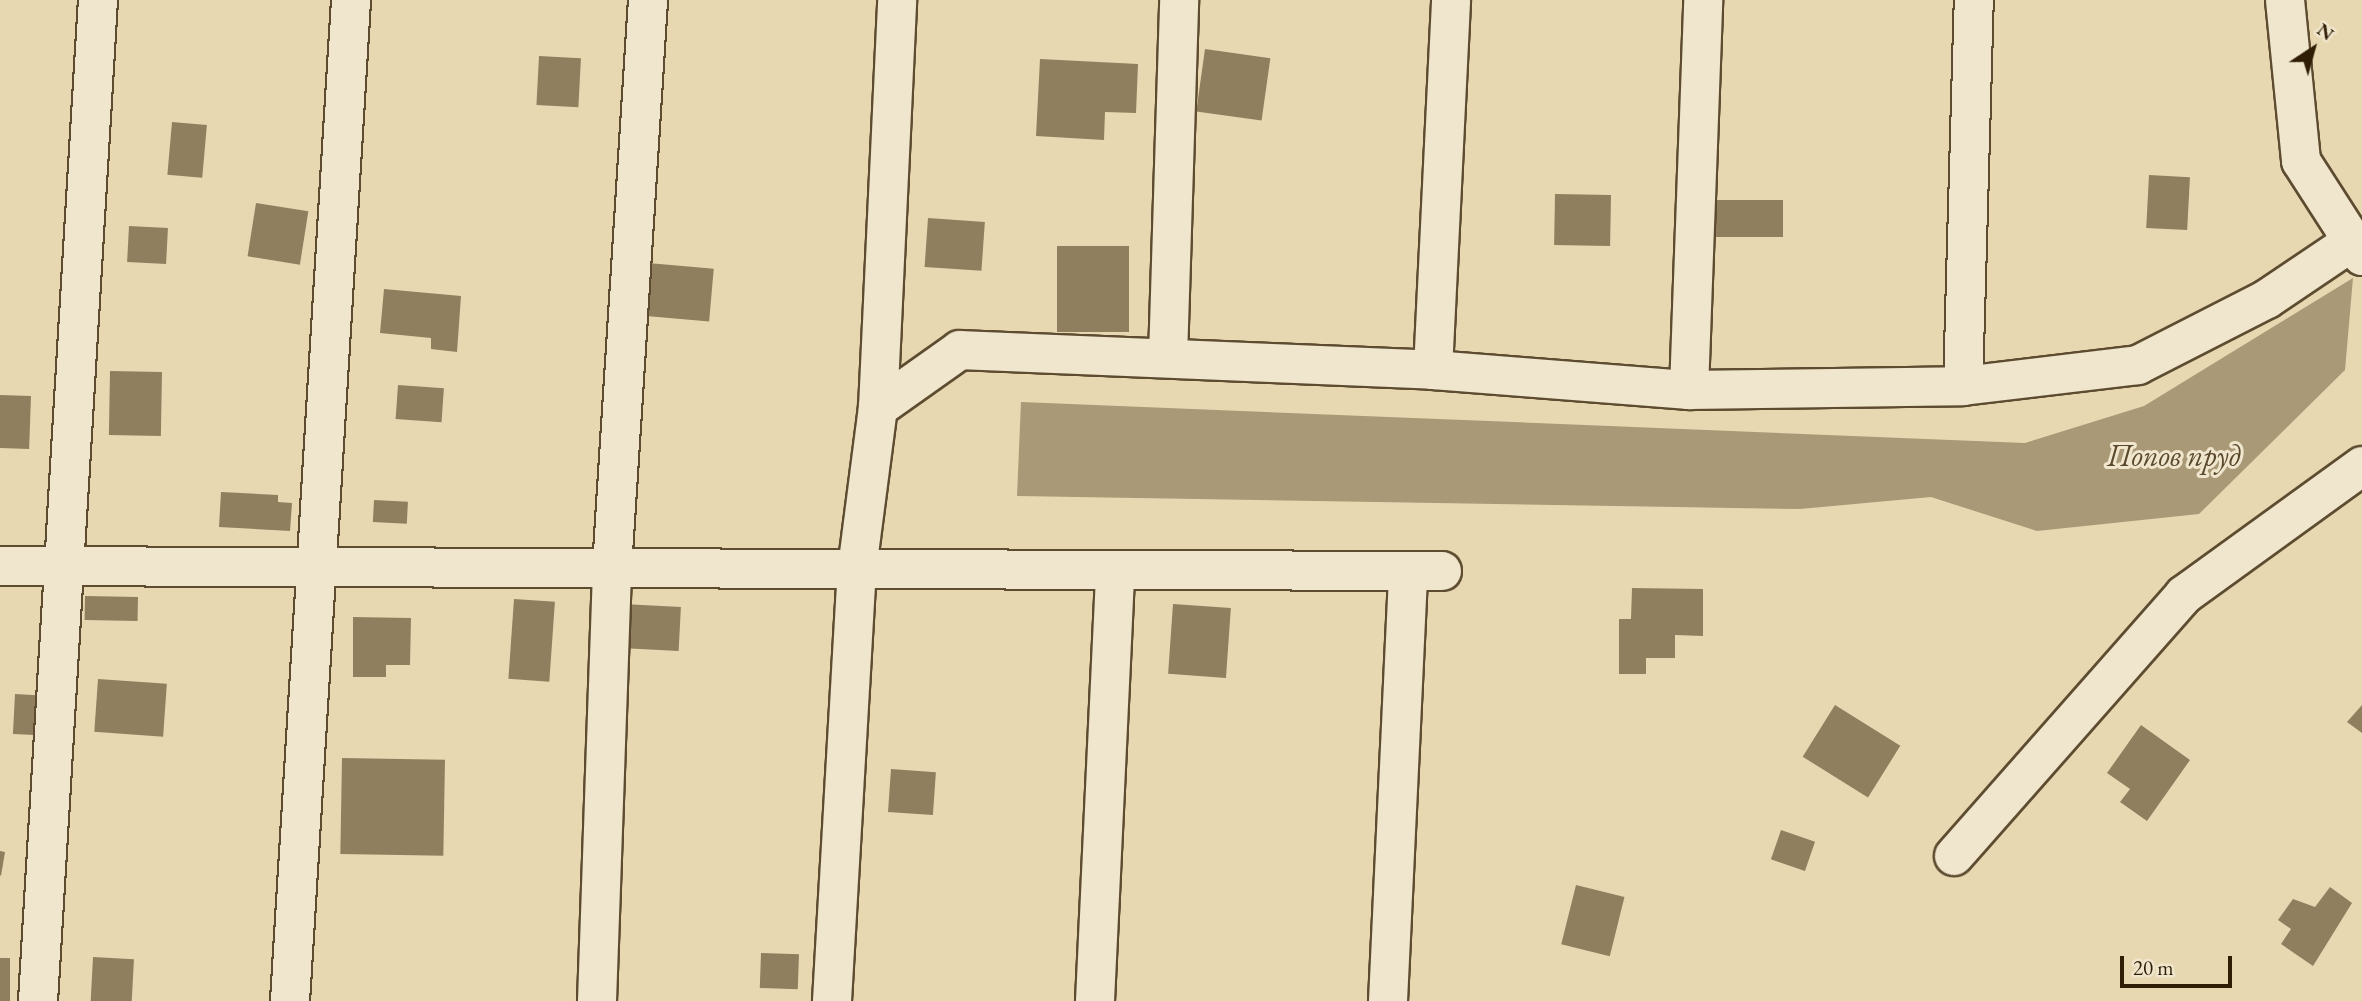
<!DOCTYPE html>
<html>
<head>
<meta charset="utf-8">
<style>
	body { margin:0 }
	#map { position:relative; width:2362px; height:1001px; overflow:hidden; background:#e8d8b2; font-family:"EB Garamond",serif }
	div>[style] { position:absolute }
	[style*='--x'] { left:calc(var(--x)*1px); top:calc(var(--y)*1px); width:calc(var(--w)*1px); rotate:calc(var(--a)*1deg) }
	.water>* { inset:0; background:#a99977 }
	.building>* { inset:0; background:#8f7f5f; transform-origin:0 0 }
	.roads { filter:drop-shadow(2px 0 #5d4c30) drop-shadow(-2px 0 #5d4c30) drop-shadow(0 2px #5d4c30) drop-shadow(0 -2px #5d4c30) }
	.minor>* { height:38px; margin:-19px; padding:0 19px; transform-origin:19px; border-radius:19px; background:#f0e6cd }
	span { translate:-50% -50%; white-space:nowrap; text-align:center; line-height:1.15; -webkit-text-stroke:6px #f0e6cd; paint-order:stroke }
	.water-label { font-size:30px; color:#5a492d; font-style:italic }
	.north { position:absolute; left:2278px; top:14px; width:70px; height:70px; -webkit-text-stroke:5px #f0e6cd; paint-order:stroke; rotate:36deg; font-size:19px; font-weight:700; line-height:28px; text-align:center; color:#2f1e05 }
	.north::after { content:''; display:block; margin:auto; width:24px; height:32px; background:#2f1e05; clip-path:polygon(50% 0,100% 100%,50% 72%,0 100%) }
	.scale { position:absolute; left:2120px; top:956px; width:112px; height:32px; box-sizing:border-box; border:4px solid #2f1e05; border-top:0; padding-left:9px; font-size:21px; line-height:24px; white-space:nowrap; color:#2f1e05; -webkit-text-stroke:5px #f0e6cd; paint-order:stroke }
</style>
</head>
<body>
<div id="map">
	<div class="water">
		<i style="clip-path:polygon(2353px 278px,2345px 370px,2199px 514px,2037px 531px,1931px 497px,1800px 509px,1017px 496px,1021px 402px,2025px 443px,2144px 406px)"></i>
	</div>
	<div class="building">
		<i style="left:1205px;top:49px;width:66px;height:63px;rotate:8deg"></i>
		<i style="left:539px;top:56px;width:42px;height:49px;rotate:3deg"></i>
		<i style="clip-path:polygon(1040px 59px,1138px 64px,1136px 113px,1105px 112px,1104px 140px,1036px 136px)"></i>
		<i style="left:172px;top:122px;width:35px;height:53px;rotate:5deg"></i>
		<i style="left:2149px;top:175px;width:41px;height:53px;rotate:3deg"></i>
		<i style="left:1555px;top:194px;width:56px;height:51px;rotate:1deg"></i>
		<i style="left:1715px;top:200px;width:68px;height:37px"></i>
		<i style="left:256px;top:203px;width:53px;height:54px;rotate:9deg"></i>
		<i style="left:928px;top:218px;width:57px;height:49px;rotate:4deg"></i>
		<i style="left:129px;top:226px;width:39px;height:36px;rotate:3deg"></i>
		<i style="left:1057px;top:246px;width:72px;height:86px"></i>
		<i style="left:648px;top:263px;width:66px;height:53px;rotate:5deg"></i>
		<i style="clip-path:polygon(384px 289px,461px 296px,457px 352px,431px 349px,431px 338px,380px 333px)"></i>
		<i style="left:110px;top:371px;width:52px;height:64px;rotate:1deg"></i>
		<i style="left:398px;top:385px;width:46px;height:34px;rotate:4deg"></i>
		<i style="left:0;top:395px;width:31px;height:53px;rotate:2deg"></i>
		<i style="clip-path:polygon(221px 492px,278px 495px,278px 502px,292px 503px,290px 531px,219px 527px)"></i>
		<i style="left:374px;top:500px;width:34px;height:22px;rotate:3deg"></i>
		<i style="clip-path:polygon(1632px 588px,1703px 589px,1703px 636px,1675px 635px,1675px 658px,1646px 658px,1646px 674px,1619px 674px,1619px 619px,1631px 619px)"></i>
		<i style="left:85px;top:596px;width:53px;height:24px;rotate:1deg"></i>
		<i style="left:514px;top:599px;width:41px;height:80px;rotate:4deg"></i>
		<i style="left:623px;top:604px;width:58px;height:44px;rotate:3deg"></i>
		<i style="left:1173px;top:604px;width:58px;height:70px;rotate:4deg"></i>
		<i style="clip-path:polygon(353px 617px,411px 618px,410px 665px,386px 665px,386px 677px,353px 677px)"></i>
		<i style="left:98px;top:679px;width:69px;height:53px;rotate:4deg"></i>
		<i style="left:15px;top:694px;width:22px;height:40px;rotate:3deg"></i>
		<i style="left:1835px;top:705px;width:77px;height:61px;rotate:32deg"></i>
		<i style="clip-path:polygon(2362px 705px,2362px 733px,2347px 722px)"></i>
		<i style="clip-path:polygon(2141px 725px,2190px 760px,2147px 821px,2120px 802px,2130px 789px,2107px 773px)"></i>
		<i style="left:342px;top:758px;width:103px;height:96px;rotate:1deg"></i>
		<i style="left:891px;top:769px;width:45px;height:43px;rotate:4deg"></i>
		<i style="left:1781px;top:830px;width:36px;height:31px;rotate:19deg"></i>
		<i style="clip-path:polygon(0 851px,5px 852px,1px 876px,0 875px)"></i>
		<i style="left:1576px;top:885px;width:50px;height:61px;rotate:14deg"></i>
		<i style="clip-path:polygon(2330px 887px,2352px 903px,2313px 966px,2281px 944px,2291px 929px,2278px 920px,2293px 899px,2315px 907px)"></i>
		<i style="left:761px;top:953px;width:38px;height:35px;rotate:2deg"></i>
		<i style="left:93px;top:957px;width:41px;height:44px;rotate:3deg"></i>
		<i style="left:0;top:958px;width:10px;height:43px"></i>
	</div>
	<div class="roads">
		<div class="minor">
			<i style="--x:2285;--y:0;--w:162;--a:84.3"></i>
			<i style="--x:2301;--y:161;--w:113;--a:57.3"></i>
			<i style="--x:1168;--y:357;--w:357;--a:-88.2"></i>
			<i style="--x:1433;--y:370;--w:370;--a:-87.2"></i>
			<i style="--x:1963;--y:386;--w:386;--a:-88.4"></i>
			<i style="--x:1689;--y:390;--w:390;--a:-87.9"></i>
			<i style="--x:878;--y:408;--w:100;--a:-35.3"></i>
			<i style="--x:960;--y:350;--w:473;--a:2.4"></i>
			<i style="--x:1433;--y:370;--w:257;--a:4.5"></i>
			<i style="--x:1689;--y:390;--w:274;--a:-0.8"></i>
			<i style="--x:1963;--y:386;--w:176;--a:-6.8"></i>
			<i style="--x:2138;--y:365;--w:145;--a:-27.1"></i>
			<i style="--x:2267;--y:299;--w:100;--a:-34"></i>
			<i style="--x:0;--y:566;--w:1442;--a:0.2"></i>
			<i style="--x:1954;--y:856;--w:348;--a:-48.6"></i>
			<i style="--x:2184;--y:595;--w:220;--a:-35.9"></i>
			<i style="--x:38;--y:1001;--w:1003;--a:-86.57"></i>
			<i style="--x:290;--y:1001;--w:1003;--a:-86.51"></i>
			<i style="--x:597;--y:1001;--w:433;--a:-88"></i>
			<i style="--x:612;--y:568;--w:569;--a:-86.37"></i>
			<i style="--x:832;--y:1001;--w:433;--a:-86.7"></i>
			<i style="--x:857;--y:569;--w:162;--a:-82.6"></i>
			<i style="--x:878;--y:408;--w:408;--a:-87.3"></i>
			<i style="--x:1095;--y:1001;--w:429;--a:-87.3"></i>
			<i style="--x:1388;--y:1001;--w:430;--a:-87.3"></i>
		</div>
	</div>
	<div class="water-label">
		<span style="left:2174px;top:456px">Попов пруд</span>
	</div>
	<div class="north">N</div>
	<div class="scale">20 m</div>
</div>
</body>
</html>
